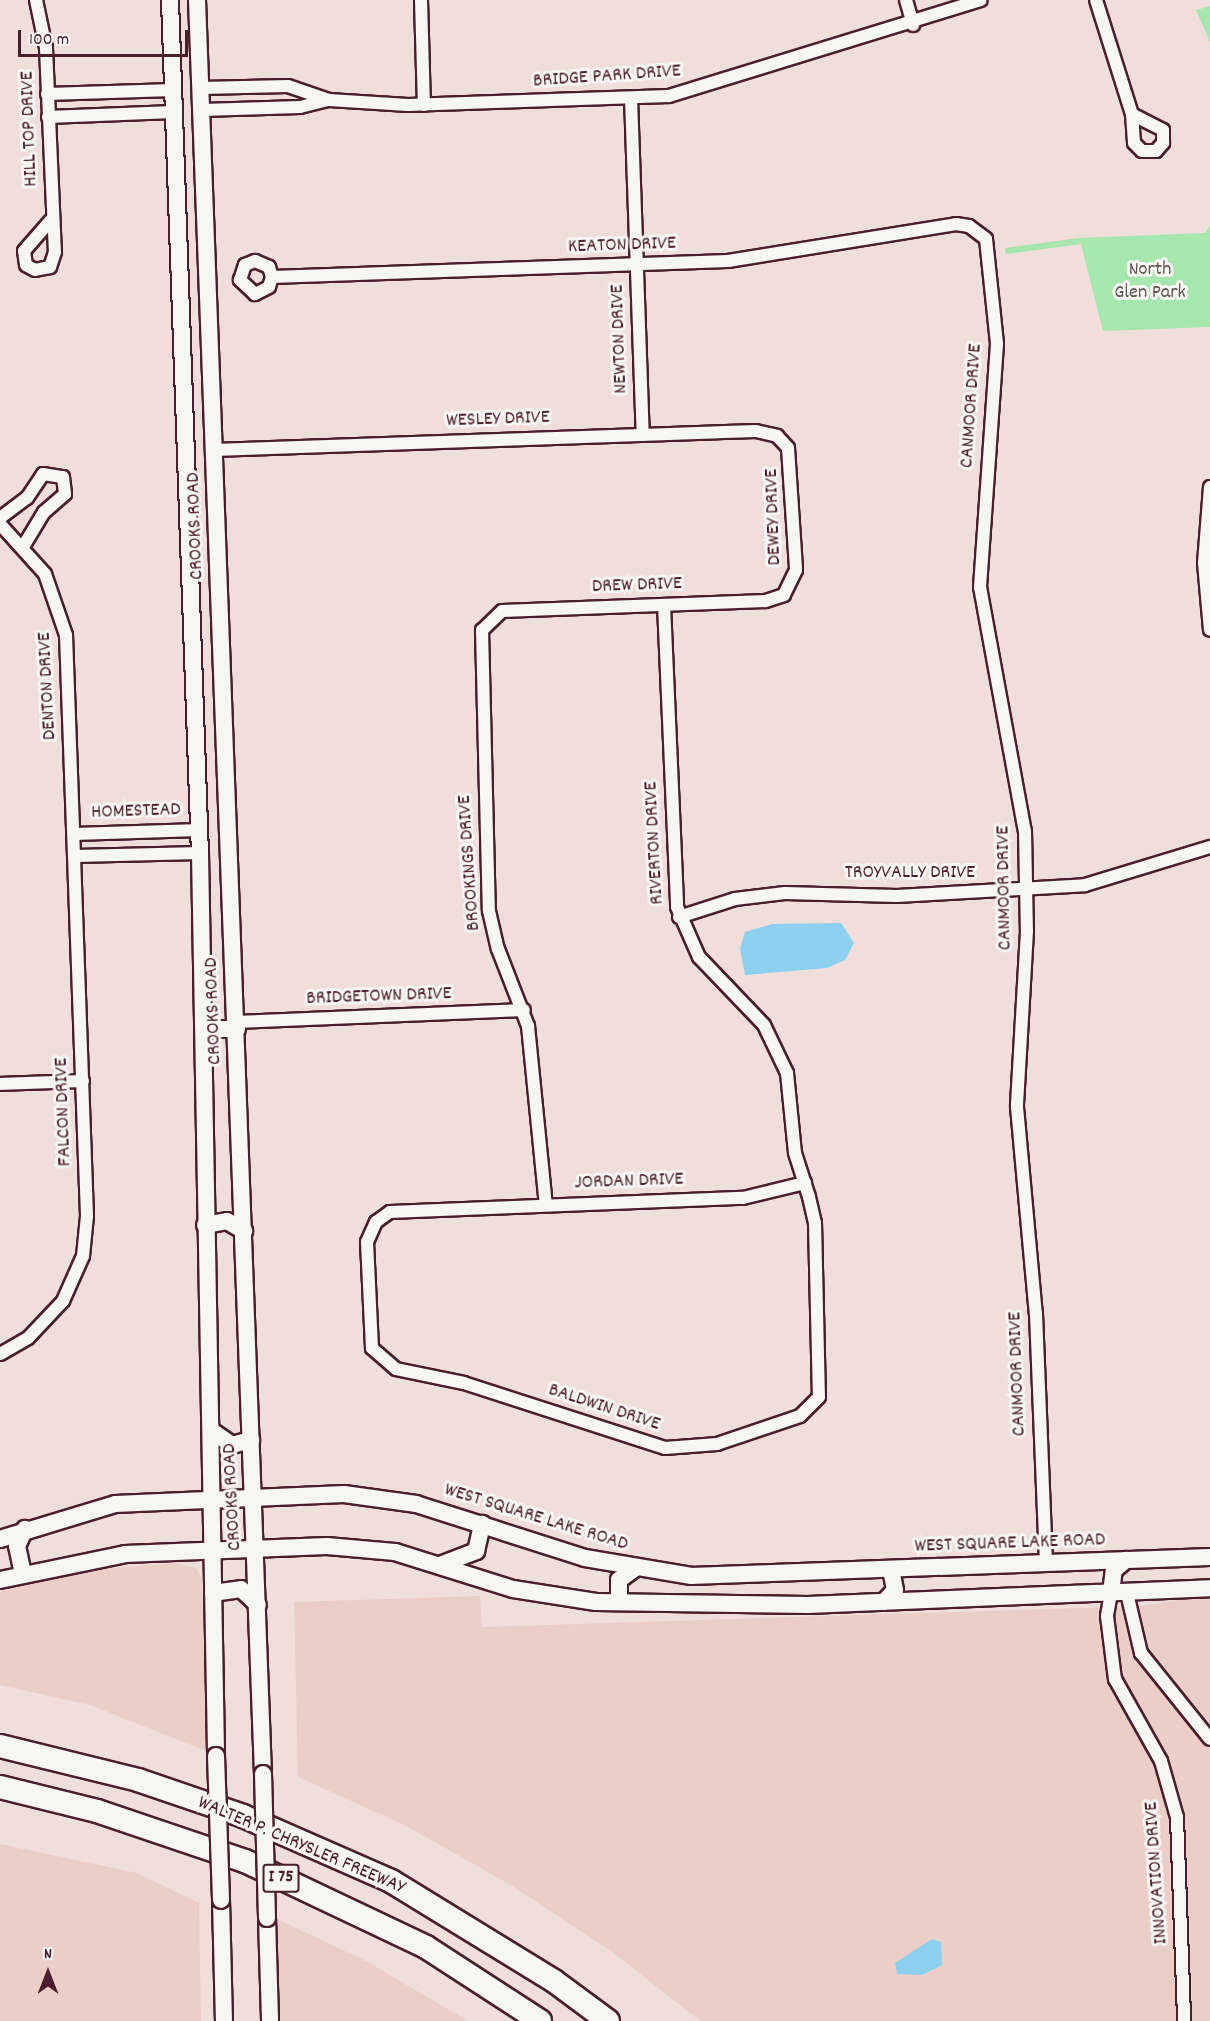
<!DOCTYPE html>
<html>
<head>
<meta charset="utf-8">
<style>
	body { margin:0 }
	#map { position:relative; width:1210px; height:2021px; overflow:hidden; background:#f0deda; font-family:Dekko,sans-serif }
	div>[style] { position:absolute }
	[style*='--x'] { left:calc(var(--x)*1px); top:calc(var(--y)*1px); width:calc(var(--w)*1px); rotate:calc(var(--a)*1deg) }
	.built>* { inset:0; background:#eccec9 }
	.green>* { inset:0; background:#a6e6af }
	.water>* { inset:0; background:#8dcfee }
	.roads { filter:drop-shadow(2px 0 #4a1f2b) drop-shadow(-2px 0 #4a1f2b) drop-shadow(0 2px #4a1f2b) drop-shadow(0 -2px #4a1f2b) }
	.minor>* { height:12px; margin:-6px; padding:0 6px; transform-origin:6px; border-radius:6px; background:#f6f6f2 }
	.secondary>* { height:16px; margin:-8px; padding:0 8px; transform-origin:8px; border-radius:8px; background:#f6f6f2 }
	.motorway>* { height:22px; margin:-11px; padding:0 11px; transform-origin:11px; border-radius:11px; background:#f6f6f2 }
	.bridges { filter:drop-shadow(2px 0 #4a1f2b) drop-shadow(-2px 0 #4a1f2b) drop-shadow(0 2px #4a1f2b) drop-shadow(0 -2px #4a1f2b) }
	.secondary-bridge>* { height:16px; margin:-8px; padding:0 8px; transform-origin:8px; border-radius:8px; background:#f6f6f2 }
	span { translate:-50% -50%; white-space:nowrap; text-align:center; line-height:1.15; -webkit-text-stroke:6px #f6f6f2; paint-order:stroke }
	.shield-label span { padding:2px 4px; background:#f6f6f2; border:2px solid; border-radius:4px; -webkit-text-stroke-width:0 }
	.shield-label { font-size:18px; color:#4a1f2b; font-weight:700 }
	.street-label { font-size:20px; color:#4a1f2b }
	.park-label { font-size:20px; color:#61514c }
	.north { position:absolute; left:18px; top:1943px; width:60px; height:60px; -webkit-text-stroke:4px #f6f6f2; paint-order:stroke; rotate:0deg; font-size:16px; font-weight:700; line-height:24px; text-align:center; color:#4a1f2b }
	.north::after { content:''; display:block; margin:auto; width:21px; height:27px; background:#4a1f2b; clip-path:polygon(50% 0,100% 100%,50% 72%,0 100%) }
	.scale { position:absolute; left:18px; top:30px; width:170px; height:27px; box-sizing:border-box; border:3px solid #4a1f2b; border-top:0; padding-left:8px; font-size:18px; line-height:21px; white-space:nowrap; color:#4a1f2b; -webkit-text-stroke:4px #f6f6f2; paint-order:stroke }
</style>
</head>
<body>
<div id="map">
	<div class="built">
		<i style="clip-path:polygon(175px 1563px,196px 1568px,202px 1578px,206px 1751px,90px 1705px,0 1685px,0 1591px,95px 1570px)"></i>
		<i style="clip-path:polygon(1210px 1595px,1210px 2021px,700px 2021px,611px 1951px,509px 1884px,404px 1825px,298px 1777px,294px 1602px,480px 1596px,482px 1627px,1142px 1606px)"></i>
		<i style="clip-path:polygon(0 1844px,137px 1873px,199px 1903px,201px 2021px,0 2021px)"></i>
		<i style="clip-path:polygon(277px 1919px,368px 1962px,468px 2021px,280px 2021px)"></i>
	</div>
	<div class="green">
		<i style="clip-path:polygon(1210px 6px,1210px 42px,1196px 10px)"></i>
		<i style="clip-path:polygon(1210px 226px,1210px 327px,1103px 331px,1081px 244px,1006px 254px,1005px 248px,1079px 238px,1205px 233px)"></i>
	</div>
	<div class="water">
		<i style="clip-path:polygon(841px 923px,854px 943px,845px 960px,827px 968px,745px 975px,740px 949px,745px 932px,772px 924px)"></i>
		<i style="clip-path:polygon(932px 1939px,941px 1942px,942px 1965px,922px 1975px,897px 1974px,895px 1963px)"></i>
	</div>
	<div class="roads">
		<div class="minor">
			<i style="--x:36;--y:0;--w:49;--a:78.2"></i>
			<i style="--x:46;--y:48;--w:204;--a:87.5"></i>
			<i style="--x:55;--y:252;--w:16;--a:108"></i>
			<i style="--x:50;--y:267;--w:15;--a:169"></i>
			<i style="--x:35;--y:270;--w:10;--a:-151"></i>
			<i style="--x:26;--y:265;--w:14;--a:-98"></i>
			<i style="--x:24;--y:251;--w:40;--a:-49"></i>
			<i style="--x:421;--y:0;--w:105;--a:88.4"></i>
			<i style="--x:906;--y:0;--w:26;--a:74"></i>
			<i style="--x:1096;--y:0;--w:120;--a:72.5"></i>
			<i style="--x:1132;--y:114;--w:29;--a:86"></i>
			<i style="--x:1134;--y:143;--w:11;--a:45"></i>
			<i style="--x:1142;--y:151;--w:14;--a:0"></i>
			<i style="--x:1156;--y:151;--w:11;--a:-49"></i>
			<i style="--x:1163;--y:143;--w:13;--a:-90"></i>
			<i style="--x:1163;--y:130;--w:35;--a:-153"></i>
			<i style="--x:201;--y:88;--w:87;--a:-1.3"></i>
			<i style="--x:288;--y:86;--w:43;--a:18.9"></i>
			<i style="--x:329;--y:100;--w:79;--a:3.6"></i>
			<i style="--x:408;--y:105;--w:261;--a:-2"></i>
			<i style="--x:669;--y:96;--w:326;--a:-17.1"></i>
			<i style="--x:47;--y:94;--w:126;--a:-1.8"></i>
			<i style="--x:631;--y:98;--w:337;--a:88"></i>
			<i style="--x:202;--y:110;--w:98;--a:-1.8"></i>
			<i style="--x:300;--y:107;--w:30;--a:-14"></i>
			<i style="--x:48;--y:117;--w:125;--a:-2.3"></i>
			<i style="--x:272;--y:277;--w:10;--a:107"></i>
			<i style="--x:269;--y:287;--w:16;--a:153"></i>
			<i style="--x:255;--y:294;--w:21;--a:-137"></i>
			<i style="--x:240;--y:280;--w:16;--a:-72"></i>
			<i style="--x:245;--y:265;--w:11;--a:-22"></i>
			<i style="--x:255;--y:261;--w:15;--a:23"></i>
			<i style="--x:269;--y:267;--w:10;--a:73"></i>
			<i style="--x:272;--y:277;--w:456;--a:-2"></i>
			<i style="--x:728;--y:261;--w:231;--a:-9.2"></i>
			<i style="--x:956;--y:224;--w:13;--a:9"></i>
			<i style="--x:969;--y:226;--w:21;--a:37"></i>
			<i style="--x:986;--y:239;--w:106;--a:84"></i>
			<i style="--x:997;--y:344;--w:244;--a:94"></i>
			<i style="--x:980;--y:587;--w:248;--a:79.6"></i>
			<i style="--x:1025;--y:831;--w:100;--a:88.9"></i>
			<i style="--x:1027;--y:931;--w:176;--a:93.3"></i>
			<i style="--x:1017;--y:1107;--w:208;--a:84.8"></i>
			<i style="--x:1036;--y:1314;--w:249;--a:87.7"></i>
			<i style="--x:214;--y:450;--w:542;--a:-2.01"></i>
			<i style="--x:756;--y:431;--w:22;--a:13"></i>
			<i style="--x:777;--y:436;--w:16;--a:47"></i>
			<i style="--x:788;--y:448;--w:122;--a:86.2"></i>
			<i style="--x:796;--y:570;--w:28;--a:116"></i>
			<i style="--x:784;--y:595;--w:20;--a:162"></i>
			<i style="--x:765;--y:601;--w:263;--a:177.8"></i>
			<i style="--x:502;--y:611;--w:28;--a:136"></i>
			<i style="--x:482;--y:630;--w:281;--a:88.6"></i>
			<i style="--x:489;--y:911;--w:39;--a:77"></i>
			<i style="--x:498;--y:949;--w:83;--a:68.7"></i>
			<i style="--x:528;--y:1026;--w:180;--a:84.3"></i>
			<i style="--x:1210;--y:487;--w:76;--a:94.5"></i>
			<i style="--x:1204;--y:563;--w:67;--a:84.9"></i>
			<i style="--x:0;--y:518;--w:34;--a:-37"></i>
			<i style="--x:27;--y:498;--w:29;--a:-56"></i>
			<i style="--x:43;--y:474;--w:20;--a:9"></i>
			<i style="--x:63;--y:477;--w:17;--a:83"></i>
			<i style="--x:65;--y:494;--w:28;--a:139"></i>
			<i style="--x:44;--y:512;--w:39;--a:121"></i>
			<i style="--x:0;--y:524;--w:67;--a:48"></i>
			<i style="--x:45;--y:574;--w:65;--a:71"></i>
			<i style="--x:66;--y:635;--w:581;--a:87.93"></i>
			<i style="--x:87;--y:1216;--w:40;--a:95.7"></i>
			<i style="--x:83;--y:1256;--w:49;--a:114"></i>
			<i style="--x:63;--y:1301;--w:51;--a:133.4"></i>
			<i style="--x:28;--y:1338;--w:32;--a:150"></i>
			<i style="--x:664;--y:605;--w:302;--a:87.5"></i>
			<i style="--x:677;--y:907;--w:55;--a:66.3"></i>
			<i style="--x:699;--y:957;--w:94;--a:46.3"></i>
			<i style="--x:764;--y:1025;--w:53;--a:64.4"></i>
			<i style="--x:787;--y:1073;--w:80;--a:84.3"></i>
			<i style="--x:795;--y:1153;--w:46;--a:72.3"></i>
			<i style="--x:809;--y:1197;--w:27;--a:77"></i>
			<i style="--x:815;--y:1223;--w:174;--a:88.7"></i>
			<i style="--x:819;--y:1397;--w:27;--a:135"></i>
			<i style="--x:800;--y:1416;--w:88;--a:161.4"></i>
			<i style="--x:717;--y:1444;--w:52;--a:175.6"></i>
			<i style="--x:665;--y:1448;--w:211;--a:-162.1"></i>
			<i style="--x:464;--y:1383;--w:69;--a:-168.4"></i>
			<i style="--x:396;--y:1369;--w:32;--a:-139"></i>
			<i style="--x:372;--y:1348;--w:106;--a:-92.7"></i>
			<i style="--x:367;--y:1242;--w:22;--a:-66"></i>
			<i style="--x:376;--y:1222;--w:17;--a:-36"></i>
			<i style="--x:390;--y:1212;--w:353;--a:-2.3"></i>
			<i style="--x:743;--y:1198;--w:64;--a:-13.6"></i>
			<i style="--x:74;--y:834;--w:126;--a:-1.8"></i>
			<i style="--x:75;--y:856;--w:125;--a:-1.4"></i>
			<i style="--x:679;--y:917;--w:59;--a:-17.8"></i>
			<i style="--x:735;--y:899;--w:50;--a:-6.8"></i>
			<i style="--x:785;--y:893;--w:112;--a:1.5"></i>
			<i style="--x:897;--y:896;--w:188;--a:-3.3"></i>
			<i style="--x:1085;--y:885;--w:131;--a:-16.9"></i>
			<i style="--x:236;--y:1022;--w:288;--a:-2.4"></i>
			<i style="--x:0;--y:1084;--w:83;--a:-2.1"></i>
			<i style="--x:1111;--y:1593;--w:23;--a:100"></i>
			<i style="--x:1107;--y:1616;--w:64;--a:82.8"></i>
			<i style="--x:1115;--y:1679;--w:94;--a:60.7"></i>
			<i style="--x:1161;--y:1761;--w:58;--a:74.1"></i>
			<i style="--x:1177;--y:1817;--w:204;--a:88"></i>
			<i style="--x:1127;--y:1593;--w:62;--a:76.9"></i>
			<i style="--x:1141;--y:1653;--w:110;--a:51.3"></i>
		</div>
		<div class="secondary">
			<i style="--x:170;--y:0;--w:854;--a:87.99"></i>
			<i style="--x:200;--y:853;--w:903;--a:88.98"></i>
			<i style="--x:197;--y:0;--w:1775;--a:87.87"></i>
			<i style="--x:204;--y:1019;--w:13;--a:48"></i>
			<i style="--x:213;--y:1029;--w:24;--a:0"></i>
			<i style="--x:205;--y:1225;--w:22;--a:-10"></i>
			<i style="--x:227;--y:1221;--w:20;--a:30"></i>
			<i style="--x:212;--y:1431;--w:24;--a:35"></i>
			<i style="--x:232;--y:1445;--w:20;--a:-15"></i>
			<i style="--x:0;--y:1539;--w:120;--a:-16.9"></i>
			<i style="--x:115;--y:1504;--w:229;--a:-2.5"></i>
			<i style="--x:344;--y:1494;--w:73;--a:7.9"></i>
			<i style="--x:416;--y:1504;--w:177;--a:17.7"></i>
			<i style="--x:585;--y:1558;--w:108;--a:9.6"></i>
			<i style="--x:691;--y:1576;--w:519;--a:-2.1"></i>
			<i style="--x:440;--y:1565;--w:39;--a:-21"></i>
			<i style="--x:476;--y:1551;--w:28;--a:-77"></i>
			<i style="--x:23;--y:1574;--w:29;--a:-102"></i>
			<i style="--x:17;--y:1546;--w:19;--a:-65"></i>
			<i style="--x:0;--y:1580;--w:128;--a:-11.7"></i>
			<i style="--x:125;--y:1554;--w:202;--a:-2.3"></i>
			<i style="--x:327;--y:1546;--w:68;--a:5"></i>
			<i style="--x:395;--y:1552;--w:124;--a:17.4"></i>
			<i style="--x:513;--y:1589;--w:84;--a:8.9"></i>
			<i style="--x:596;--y:1602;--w:212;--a:0.8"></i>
			<i style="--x:808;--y:1605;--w:402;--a:-2.4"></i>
			<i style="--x:213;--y:1593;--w:28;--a:-8"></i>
			<i style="--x:241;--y:1589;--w:23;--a:43"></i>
			<i style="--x:1111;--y:1593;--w:23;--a:-83"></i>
			<i style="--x:1114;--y:1570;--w:16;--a:-40"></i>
			<i style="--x:619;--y:1602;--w:22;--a:-90"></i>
			<i style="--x:619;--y:1580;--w:19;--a:-36"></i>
			<i style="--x:884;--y:1602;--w:16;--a:-47"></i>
			<i style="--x:895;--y:1590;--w:21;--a:-101"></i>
			<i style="--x:221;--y:1900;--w:121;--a:88.6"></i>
			<i style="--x:267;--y:1918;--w:103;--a:88.3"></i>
		</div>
		<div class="motorway">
			<i style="--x:0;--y:1746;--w:142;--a:13.8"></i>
			<i style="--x:138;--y:1780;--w:111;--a:18.9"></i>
			<i style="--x:243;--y:1816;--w:162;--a:23.7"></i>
			<i style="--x:391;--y:1881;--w:191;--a:31.5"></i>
			<i style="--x:554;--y:1981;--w:67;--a:36.5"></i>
			<i style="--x:0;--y:1787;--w:100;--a:13.9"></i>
			<i style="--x:97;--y:1811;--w:156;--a:18.7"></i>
			<i style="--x:245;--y:1861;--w:200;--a:25.4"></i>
			<i style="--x:426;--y:1947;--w:136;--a:33"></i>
		</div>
	</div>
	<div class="bridges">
		<div class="secondary-bridge">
			<i style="--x:216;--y:1756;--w:144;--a:88"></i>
			<i style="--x:263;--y:1774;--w:144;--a:88.4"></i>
		</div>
	</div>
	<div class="shield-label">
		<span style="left:281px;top:1878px">I 75</span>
	</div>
	<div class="street-label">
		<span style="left:607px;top:77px;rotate:-4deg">BRIDGE PARK DRIVE</span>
		<span style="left:30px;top:129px;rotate:-92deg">HILL TOP DRIVE</span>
		<span style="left:622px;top:246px;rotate:-2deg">KEATON DRIVE</span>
		<span style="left:620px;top:339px;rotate:-92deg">NEWTON DRIVE</span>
		<span style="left:972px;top:406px;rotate:-86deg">CANMOOR DRIVE</span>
		<span style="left:498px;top:420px;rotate:-2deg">WESLEY DRIVE</span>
		<span style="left:774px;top:517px;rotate:-92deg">DEWEY DRIVE</span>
		<span style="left:196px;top:526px;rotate:-92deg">CROOKS ROAD</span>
		<span style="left:637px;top:586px;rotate:-2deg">DREW DRIVE</span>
		<span style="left:48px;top:686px;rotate:-93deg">DENTON DRIVE</span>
		<span style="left:136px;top:812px;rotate:-2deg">HOMESTEAD</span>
		<span style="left:655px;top:843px;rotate:-93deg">RIVERTON DRIVE</span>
		<span style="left:470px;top:863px;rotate:-94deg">BROOKINGS DRIVE</span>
		<span style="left:910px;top:873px">TROYVALLY DRIVE</span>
		<span style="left:1005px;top:888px;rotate:-91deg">CANMOOR DRIVE</span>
		<span style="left:379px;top:997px;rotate:-2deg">BRIDGETOWN DRIVE</span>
		<span style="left:214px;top:1011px;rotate:-92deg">CROOKS ROAD</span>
		<span style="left:64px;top:1112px;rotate:-92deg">FALCON DRIVE</span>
		<span style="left:629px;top:1182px;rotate:-2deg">JORDAN DRIVE</span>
		<span style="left:1018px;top:1374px;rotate:-92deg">CANMOOR DRIVE</span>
		<span style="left:604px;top:1408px;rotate:18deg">BALDWIN DRIVE</span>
		<span style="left:233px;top:1497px;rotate:-93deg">CROOKS ROAD</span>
		<span style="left:536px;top:1518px;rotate:17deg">WEST SQUARE LAKE ROAD</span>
		<span style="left:1010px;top:1544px;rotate:-2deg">WEST SQUARE LAKE ROAD</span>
		<span style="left:301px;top:1846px;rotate:23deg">WALTER P. CHRYSLER FREEWAY</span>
		<span style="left:1157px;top:1873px;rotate:-94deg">INNOVATION DRIVE</span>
	</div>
	<div class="park-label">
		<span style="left:1150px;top:282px">North<br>Glen Park</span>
	</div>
	<div class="north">N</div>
	<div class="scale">100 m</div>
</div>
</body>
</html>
